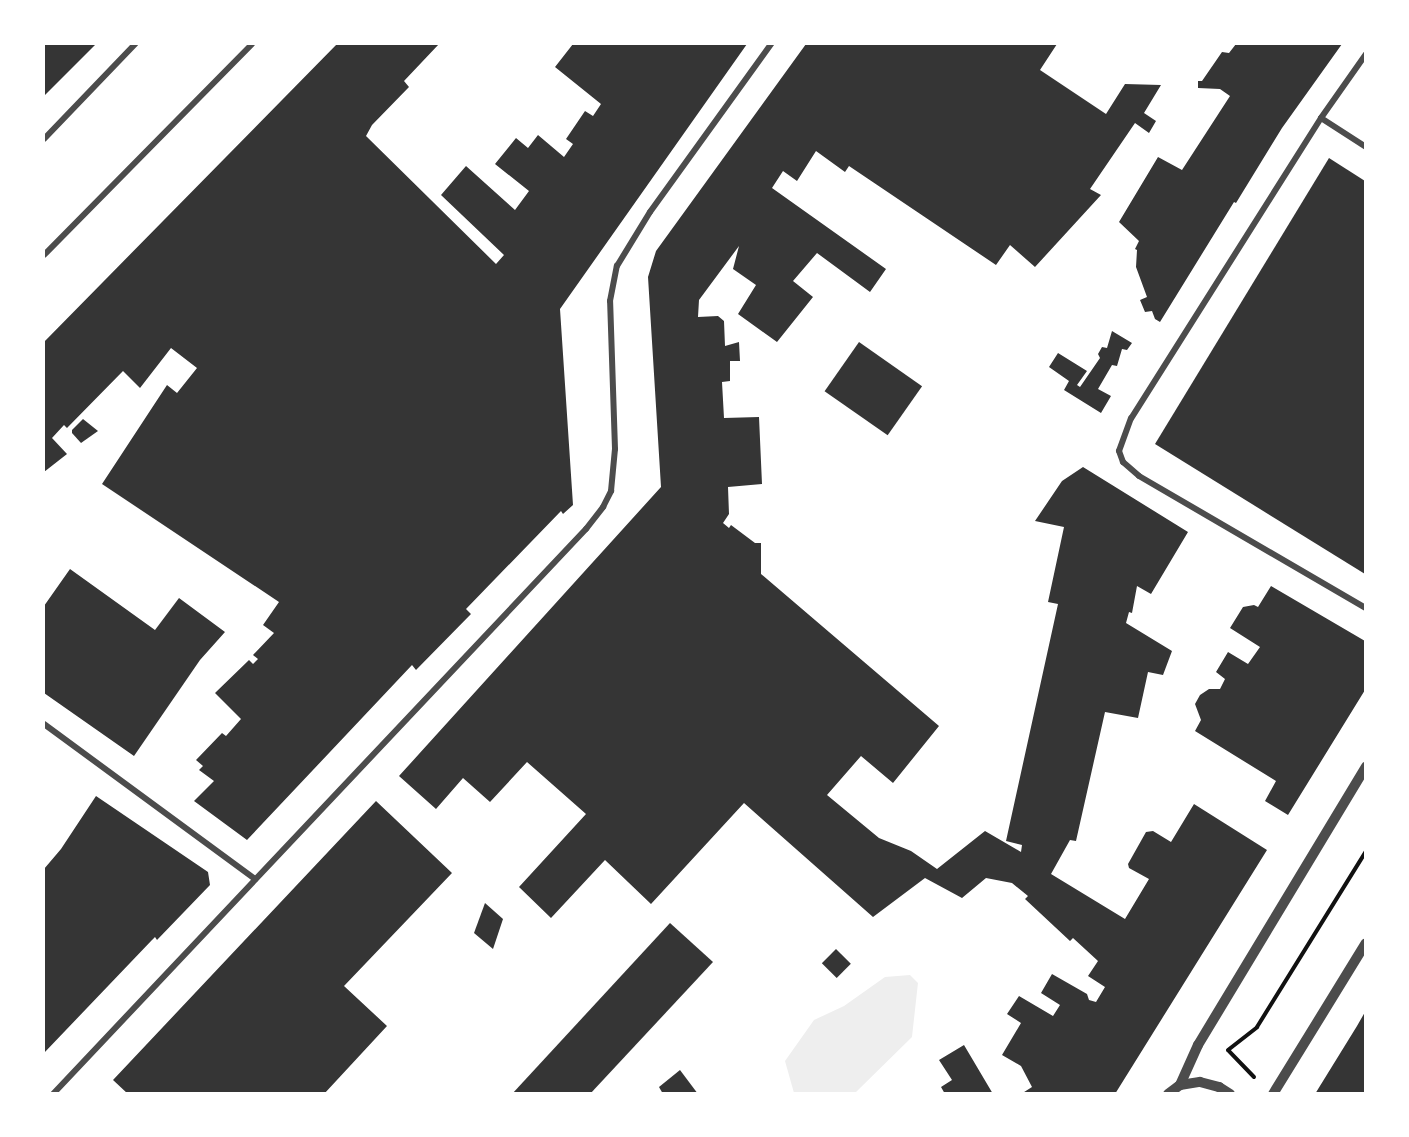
<!DOCTYPE html>
<html>
<head>
<meta charset="utf-8">
<style>
	body { margin:0 }
	#map { position:relative; width:1409px; height:1137px; overflow:hidden; background:#fff; font-family:Karla,sans-serif }
	div>[style] { position:absolute }
	[style*='--x'] { left:calc(var(--x)*1px); top:calc(var(--y)*1px); width:calc(var(--w)*1px); rotate:calc(var(--a)*1deg) }
	.green>* { inset:0; background:#eee }
	.building>* { inset:0; background:#353535; transform-origin:0 0 }
	.path>* { height:4px; margin:-2px; padding:0 2px; transform-origin:2px; border-radius:2px; background:#111 }
	.minor>* { height:6px; margin:-3px; padding:0 3px; transform-origin:3px; border-radius:3px; background:#4c4c4c }
	.tertiary>* { height:10px; margin:-5px; padding:0 5px; transform-origin:5px; border-radius:5px; background:#4c4c4c }
	span { translate:-50% -50%; white-space:nowrap; text-align:center; line-height:1.15; -webkit-text-stroke:6px #fff; paint-order:stroke }
	.frame { position:absolute; inset:0; border:45px solid #fff; pointer-events:none }
</style>
</head>
<body>
<div id="map">
	<div class="green">
		<i style="clip-path:polygon(910px 975px,918px 983px,912px 1037px,855px 1093px,794px 1093px,785px 1061px,814px 1020px,844px 1006px,885px 977px)"></i>
	</div>
	<div class="building">
		<i style="clip-path:polygon(44px 44px,96px 44px,44px 96px)"></i>
		<i style="clip-path:polygon(337px 44px,439px 44px,404px 81px,409px 87px,372px 125px,366px 136px,496px 264px,504px 255px,441px 195px,466px 166px,515px 210px,529px 191px,495px 164px,516px 138px,528px 148px,538px 135px,564px 157px,573px 144px,566px 139px,585px 111px,593px 116px,601px 104px,555px 67px,573px 44px,747px 44px,560px 309px,573px 505px,563px 514px,561px 511px,466px 609px,471px 614px,416px 670px,412px 665px,247px 840px,194px 801px,214px 781px,199px 770px,203px 766px,196px 760px,222px 733px,226px 736px,241px 719px,215px 693px,249px 660px,253px 664px,258px 659px,253px 655px,274px 633px,263px 625px,279px 602px,102px 484px,167px 385px,177px 393px,197px 368px,171px 348px,140px 388px,123px 371px,67px 428px,64px 425px,52px 438px,67px 454px,44px 472px,44px 342px)"></i>
		<i style="clip-path:polygon(806px 44px,1057px 44px,1040px 70px,1106px 114px,1125px 84px,1161px 85px,1144px 113px,1156px 121px,1149px 133px,1135px 123px,1090px 189px,1101px 195px,1035px 267px,1010px 245px,996px 265px,849px 166px,845px 172px,816px 151px,797px 181px,783px 171px,772px 188px,886px 269px,870px 292px,817px 253px,793px 281px,813px 297px,777px 342px,738px 314px,756px 285px,733px 269px,739px 246px,699px 300px,698px 317px,718px 316px,724px 321px,725px 346px,739px 342px,740px 361px,730px 361px,730px 381px,722px 382px,724px 418px,759px 417px,762px 484px,728px 487px,729px 514px,723px 523px,729px 528px,731px 525px,755px 543px,761px 543px,761px 574px,939px 726px,893px 783px,861px 756px,827px 795px,879px 838px,911px 851px,937px 869px,985px 831px,1021px 852px,1022px 845px,1006px 841px,1058px 604px,1048px 602px,1064px 527px,1035px 521px,1062px 481px,1083px 467px,1188px 532px,1151px 594px,1137px 586px,1132px 613px,1129px 612px,1126px 623px,1172px 651px,1163px 675px,1148px 672px,1138px 718px,1105px 712px,1076px 841px,1070px 840px,1051px 874px,1125px 919px,1149px 879px,1129px 868px,1128px 864px,1146px 832px,1153px 831px,1171px 842px,1194px 804px,1267px 850px,1115px 1094px,1021px 1094px,1032px 1087px,1021px 1066px,1002px 1055px,1021px 1023px,1007px 1014px,1019px 996px,1053px 1016px,1060px 1005px,1041px 993px,1052px 974px,1087px 994px,1089px 1000px,1096px 1002px,1105px 987px,1088px 976px,1098px 961px,1073px 938px,1070px 941px,1025px 899px,1028px 896px,1012px 883px,986px 878px,962px 898px,925px 878px,873px 917px,744px 803px,651px 904px,605px 860px,551px 918px,519px 887px,586px 814px,527px 762px,490px 802px,463px 778px,436px 809px,399px 776px,661px 487px,648px 277px,656px 251px)"></i>
		<i style="clip-path:polygon(1236px 44px,1342px 44px,1282px 128px,1236px 203px,1234px 202px,1160px 322px,1155px 319px,1152px 311px,1145px 312px,1140px 300px,1147px 297px,1136px 267px,1137px 250px,1135px 249px,1139px 241px,1119px 222px,1158px 157px,1182px 170px,1230px 96px,1220px 89px,1198px 88px,1198px 81px,1202px 81px,1222px 52px,1229px 53px)"></i>
		<i style="clip-path:polygon(1329px 158px,1365px 181px,1365px 574px,1155px 444px)"></i>
		<i style="clip-path:polygon(1112px 331px,1132px 343px,1127px 350px,1122px 349px,1117px 366px,1112px 365px,1098px 389px,1111px 396px,1101px 413px,1064px 390px,1069px 381px,1049px 367px,1058px 353px,1087px 371px,1077px 385px,1080px 387px,1100px 358px,1098px 354px,1102px 347px,1107px 348px)"></i>
		<i style="left:859px;top:342px;width:77px;height:60px;rotate:35deg"></i>
		<i style="clip-path:polygon(83px 419px,98px 431px,81px 443px,72px 433px,72px 430px)"></i>
		<i style="clip-path:polygon(70px 569px,155px 630px,179px 598px,225px 632px,200px 660px,134px 756px,44px 693px,44px 606px)"></i>
		<i style="clip-path:polygon(1271px 586px,1365px 641px,1365px 690px,1288px 815px,1265px 801px,1276px 781px,1195px 731px,1201px 720px,1195px 704px,1200px 695px,1209px 689px,1220px 689px,1225px 679px,1216px 672px,1228px 652px,1248px 664px,1260px 647px,1230px 628px,1243px 607px,1254px 605px,1258px 607px)"></i>
		<i style="clip-path:polygon(96px 796px,208px 872px,210px 885px,157px 940px,155px 937px,152px 940px,44px 1053px,44px 869px,61px 849px)"></i>
		<i style="clip-path:polygon(376px 801px,452px 873px,344px 986px,387px 1026px,324px 1094px,128px 1094px,113px 1080px)"></i>
		<i style="clip-path:polygon(485px 903px,503px 919px,493px 949px,474px 933px)"></i>
		<i style="clip-path:polygon(670px 923px,713px 962px,590px 1094px,512px 1094px)"></i>
		<i style="left:836px;top:949px;width:21px;height:20px;rotate:45deg"></i>
		<i style="clip-path:polygon(1365px 1012px,1365px 1094px,1315px 1094px,1357px 1026px)"></i>
		<i style="clip-path:polygon(964px 1045px,993px 1094px,945px 1094px,941px 1087px,952px 1080px,939px 1060px)"></i>
		<i style="clip-path:polygon(680px 1070px,698px 1094px,663px 1094px,659px 1087px)"></i>
	</div>
	<div class="path">
		<i style="--x:1254;--y:1077;--w:37;--a:-134"></i>
		<i style="--x:1228;--y:1050;--w:37;--a:-38"></i>
		<i style="--x:1257;--y:1027;--w:207;--a:-58.2"></i>
	</div>
	<div class="minor">
		<i style="--x:1366;--y:54;--w:78;--a:125.1"></i>
		<i style="--x:1321;--y:118;--w:355;--a:122.3"></i>
		<i style="--x:1131;--y:418;--w:35;--a:110"></i>
		<i style="--x:1119;--y:451;--w:12;--a:70"></i>
		<i style="--x:1123;--y:462;--w:21;--a:41"></i>
		<i style="--x:1139;--y:476;--w:263;--a:30.2"></i>
		<i style="--x:1321;--y:118;--w:54;--a:32.8"></i>
		<i style="--x:44;--y:139;--w:132;--a:-46.2"></i>
		<i style="--x:44;--y:255;--w:296;--a:-45.4"></i>
		<i style="--x:44;--y:724;--w:262;--a:36.3"></i>
		<i style="--x:53;--y:1094;--w:777;--a:-46.67"></i>
		<i style="--x:586;--y:529;--w:28;--a:-52"></i>
		<i style="--x:603;--y:507;--w:18;--a:-63"></i>
		<i style="--x:611;--y:491;--w:42;--a:-84.6"></i>
		<i style="--x:615;--y:449;--w:148;--a:-91.9"></i>
		<i style="--x:610;--y:301;--w:36;--a:-79"></i>
		<i style="--x:617;--y:266;--w:63;--a:-58.6"></i>
		<i style="--x:650;--y:212;--w:207;--a:-54.2"></i>
	</div>
	<div class="tertiary">
		<i style="--x:1180;--y:1085;--w:20;--a:-9"></i>
		<i style="--x:1200;--y:1082;--w:20;--a:15"></i>
		<i style="--x:1219;--y:1087;--w:13;--a:32"></i>
		<i style="--x:1168;--y:1094;--w:15;--a:-37"></i>
		<i style="--x:1180;--y:1085;--w:44;--a:-65.8"></i>
		<i style="--x:1198;--y:1045;--w:325;--a:-58.9"></i>
		<i style="--x:1273;--y:1094;--w:177;--a:-58.4"></i>
	</div>
	<div class="frame"></div>
</div>
</body>
</html>
